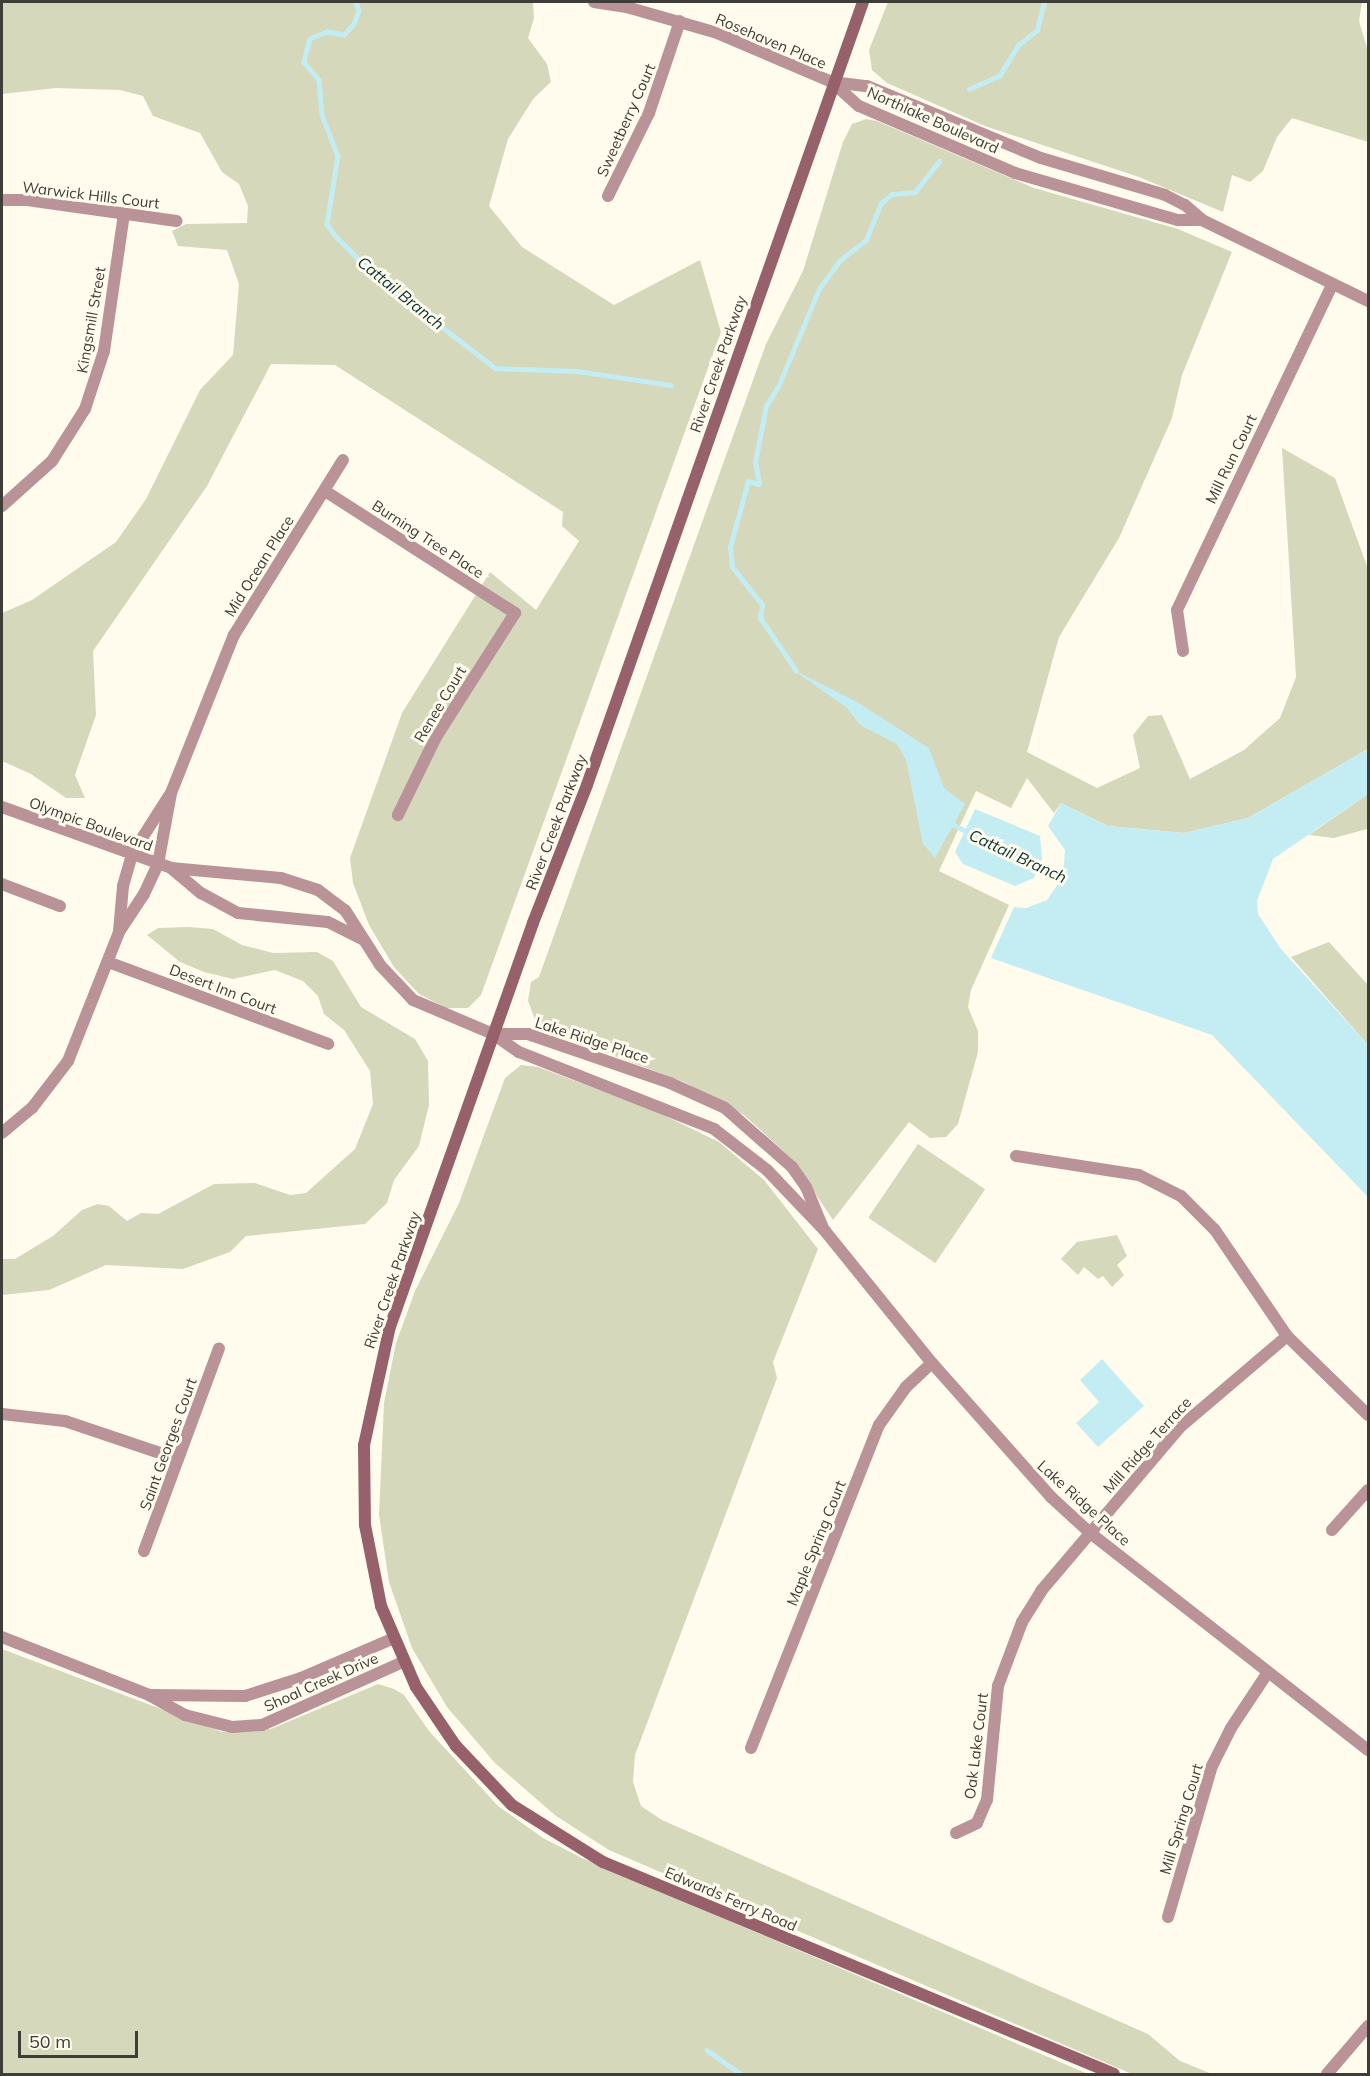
<!DOCTYPE html>
<html>
<head>
<meta charset="utf-8">
<style>
	body { margin:0 }
	#map { position:relative; width:1370px; height:2076px; overflow:hidden; background:#fffcee; font-family:Mulish,sans-serif }
	div>[style] { position:absolute }
	[style*='--x'] { left:calc(var(--x)*1px); top:calc(var(--y)*1px); width:calc(var(--w)*1px); rotate:calc(var(--a)*1deg) }
	.green>* { inset:0; background:#d5d8ba; transform-origin:0 0 }
	.water>* { inset:0; background:#c3edf2 }
	.stream>* { height:4.5px; margin:-2.25px; padding:0 2.25px; transform-origin:2.25px; border-radius:2.25px; background:#c3edf2 }
	.minor>* { height:12px; margin:-6px; padding:0 6px; transform-origin:6px; border-radius:6px; background:#ba9399 }
	.secondary>* { height:12px; margin:-6px; padding:0 6px; transform-origin:6px; border-radius:6px; background:#97616b }
	span { translate:-50% -50%; white-space:nowrap; text-align:center; line-height:1.15; -webkit-text-stroke:6px #fffcee; paint-order:stroke }
	.street-label { font-size:15px; color:#3e3d38 }
	.water-label { font-size:16px; color:#083237; font-style:italic }
	.frame { position:absolute; inset:0; border:3px solid #3e3d38; pointer-events:none }
	.scale { position:absolute; left:18px; top:2031px; width:120px; height:27px; box-sizing:border-box; border:3px solid #3e3d38; border-top:0; padding-left:8px; font-size:18px; line-height:21px; white-space:nowrap; color:#3e3d38; -webkit-text-stroke:4px #fffcee; paint-order:stroke }
</style>
</head>
<body>
<div id="map">
	<div class="green">
		<i style="clip-path:polygon(2px 2px,533px 2px,534px 18px,528px 38px,547px 64px,551px 82px,533px 99px,508px 139px,489px 206px,522px 247px,614px 305px,700px 260px,721px 332px,481px 995px,468px 1008px,446px 1008px,419px 994px,394px 967px,369px 925px,353px 883px,350px 858px,402px 713px,490px 572px,536px 610px,579px 541px,562px 526px,563px 512px,335px 365px,271px 364px,207px 486px,93px 651px,96px 715px,75px 775px,85px 798px,66px 798px,31px 774px,2px 761px,2px 613px,32px 600px,116px 542px,146px 499px,200px 390px,233px 355px,239px 284px,227px 250px,178px 246px,172px 231px,186px 224px,247px 223px,248px 206px,239px 184px,222px 172px,200px 133px,153px 116px,143px 96px,120px 90px,56px 88px,2px 94px)"></i>
		<i style="clip-path:polygon(888px 2px,1362px 2px,1359px 21px,1368px 51px,1368px 142px,1292px 118px,1277px 137px,1263px 171px,1250px 182px,1232px 175px,1223px 212px,1139px 177px,985px 126px,887px 83px,872px 70px,869px 50px)"></i>
		<i style="clip-path:polygon(866px 119px,877px 121px,1034px 188px,1178px 229px,1232px 252px,1182px 375px,1172px 418px,1119px 538px,1059px 637px,1027px 752px,1097px 788px,1140px 768px,1133px 735px,1148px 716px,1162px 715px,1190px 779px,1244px 750px,1280px 718px,1296px 677px,1282px 448px,1335px 478px,1368px 569px,1368px 749px,1248px 818px,1184px 833px,1108px 826px,1061px 803px,1054px 813px,1027px 778px,1011px 808px,976px 791px,939px 871px,1009px 905px,971px 990px,968px 1007px,978px 1031px,978px 1052px,958px 1124px,946px 1137px,930px 1138px,909px 1122px,833px 1220px,792px 1159px,744px 1115px,684px 1082px,545px 1030px,536px 1022px,528px 1001px,531px 982px,539px 977px,766px 344px,803px 271px,843px 142px,852px 124px)"></i>
		<i style="clip-path:polygon(1368px 794px,1367px 829px,1334px 838px,1309px 835px)"></i>
		<i style="clip-path:polygon(188px 927px,213px 929px,242px 945px,273px 953px,317px 952px,333px 961px,361px 1007px,415px 1039px,428px 1061px,429px 1105px,419px 1146px,394px 1180px,387px 1203px,365px 1224px,246px 1236px,230px 1252px,183px 1269px,106px 1265px,49px 1290px,2px 1295px,2px 1259px,15px 1259px,53px 1236px,82px 1210px,98px 1204px,109px 1206px,127px 1221px,141px 1213px,158px 1214px,214px 1184px,255px 1183px,290px 1195px,306px 1193px,355px 1149px,373px 1104px,370px 1071px,344px 1030px,324px 1014px,318px 996px,303px 981px,275px 970px,233px 979px,204px 972px,180px 962px,147px 935px,158px 928px)"></i>
		<i style="clip-path:polygon(1329px 942px,1368px 985px,1368px 1045px,1291px 957px)"></i>
		<i style="clip-path:polygon(521px 1065px,538px 1067px,655px 1111px,719px 1142px,764px 1180px,818px 1249px,773px 1362px,777px 1378px,635px 1755px,633px 1782px,641px 1806px,662px 1820px,1148px 2034px,1180px 2061px,1212px 2074px,1132px 2074px,609px 1850px,556px 1816px,495px 1763px,447px 1707px,412px 1648px,389px 1582px,379px 1515px,384px 1403px,396px 1343px,415px 1291px,459px 1203px,505px 1078px)"></i>
		<i style="left:918px;top:1144px;width:81px;height:89px;rotate:34deg"></i>
		<i style="clip-path:polygon(1117px 1235px,1127px 1256px,1117px 1265px,1124px 1275px,1112px 1287px,1103px 1276px,1098px 1279px,1084px 1267px,1078px 1275px,1061px 1259px,1077px 1242px)"></i>
		<i style="clip-path:polygon(2px 1649px,222px 1732px,271px 1729px,378px 1684px,394px 1689px,404px 1695px,429px 1731px,498px 1806px,543px 1838px,582px 1858px,1088px 2074px,2px 2074px)"></i>
	</div>
	<div class="water">
		<i style="clip-path:polygon(792px 669px,857px 702px,929px 748px,944px 788px,965px 804px,935px 858px,923px 844px,906px 760px,897px 744px,860px 725px,847px 708px)"></i>
		<i style="clip-path:polygon(1368px 749px,1368px 794px,1273px 859px,1257px 901px,1258px 914px,1281px 949px,1368px 1045px,1368px 1197px,1212px 1035px,991px 958px,1014px 907px,1026px 908px,1047px 900px,1063px 877px,1065px 850px,1048px 826px,1061px 803px,1108px 826px,1184px 833px,1248px 818px)"></i>
		<i style="clip-path:polygon(975px 809px,1040px 836px,1042px 859px,1034px 878px,1015px 886px,963px 864px,955px 852px)"></i>
		<i style="clip-path:polygon(1102px 1359px,1144px 1406px,1098px 1447px,1076px 1423px,1099px 1402px,1080px 1380px)"></i>
	</div>
	<div class="stream">
		<i style="--x:356;--y:2;--w:9;--a:72"></i>
		<i style="--x:359;--y:11;--w:14;--a:111"></i>
		<i style="--x:354;--y:24;--w:15;--a:132"></i>
		<i style="--x:344;--y:35;--w:17;--a:-170"></i>
		<i style="--x:327;--y:32;--w:18;--a:158"></i>
		<i style="--x:310;--y:39;--w:24;--a:105"></i>
		<i style="--x:304;--y:62;--w:23;--a:50"></i>
		<i style="--x:319;--y:80;--w:35;--a:85"></i>
		<i style="--x:322;--y:115;--w:44;--a:68.7"></i>
		<i style="--x:338;--y:156;--w:69;--a:99.2"></i>
		<i style="--x:327;--y:224;--w:12;--a:55"></i>
		<i style="--x:334;--y:234;--w:53;--a:45.8"></i>
		<i style="--x:371;--y:272;--w:157;--a:37.7"></i>
		<i style="--x:495;--y:368;--w:82;--a:2.1"></i>
		<i style="--x:577;--y:371;--w:95;--a:8.5"></i>
		<i style="--x:969;--y:89;--w:34;--a:-24"></i>
		<i style="--x:1000;--y:75;--w:35;--a:-59"></i>
		<i style="--x:1018;--y:45;--w:24;--a:-38"></i>
		<i style="--x:1037;--y:30;--w:29;--a:-76"></i>
		<i style="--x:796;--y:671;--w:64;--a:-124.2"></i>
		<i style="--x:760;--y:618;--w:13;--a:-81"></i>
		<i style="--x:762;--y:605;--w:48;--a:-128.3"></i>
		<i style="--x:732;--y:567;--w:20;--a:-96"></i>
		<i style="--x:730;--y:547;--w:68;--a:-74.7"></i>
		<i style="--x:748;--y:481;--w:11;--a:15"></i>
		<i style="--x:759;--y:484;--w:22;--a:-100"></i>
		<i style="--x:755;--y:462;--w:57;--a:-78.9"></i>
		<i style="--x:766;--y:406;--w:22;--a:-58"></i>
		<i style="--x:778;--y:387;--w:106;--a:-67.3"></i>
		<i style="--x:819;--y:289;--w:34;--a:-54"></i>
		<i style="--x:839;--y:261;--w:34;--a:-38"></i>
		<i style="--x:866;--y:240;--w:40;--a:-68"></i>
		<i style="--x:881;--y:203;--w:14;--a:-39"></i>
		<i style="--x:892;--y:194;--w:23;--a:-5"></i>
		<i style="--x:915;--y:192;--w:39;--a:-52"></i>
		<i style="--x:951;--y:823;--w:18;--a:29"></i>
		<i style="--x:1038;--y:863;--w:33;--a:29"></i>
		<i style="--x:707;--y:2050;--w:42;--a:35.2"></i>
	</div>
	<div class="minor">
		<i style="--x:594;--y:2;--w:36;--a:9"></i>
		<i style="--x:630;--y:8;--w:91;--a:16"></i>
		<i style="--x:717;--y:33;--w:125;--a:23.1"></i>
		<i style="--x:832;--y:82;--w:35;--a:7"></i>
		<i style="--x:867;--y:86;--w:188;--a:22.5"></i>
		<i style="--x:1041;--y:158;--w:129;--a:16.6"></i>
		<i style="--x:1165;--y:195;--w:22;--a:27"></i>
		<i style="--x:1185;--y:205;--w:23;--a:41"></i>
		<i style="--x:1202;--y:220;--w:185;--a:26"></i>
		<i style="--x:832;--y:82;--w:36;--a:42"></i>
		<i style="--x:859;--y:106;--w:170;--a:23.2"></i>
		<i style="--x:1015;--y:173;--w:170;--a:16.1"></i>
		<i style="--x:1178;--y:220;--w:24;--a:0"></i>
		<i style="--x:608;--y:196;--w:93;--a:-63.7"></i>
		<i style="--x:649;--y:113;--w:97;--a:-71.4"></i>
		<i style="--x:2;--y:200;--w:25;--a:0"></i>
		<i style="--x:27;--y:200;--w:151;--a:8"></i>
		<i style="--x:325;--y:491;--w:226;--a:32.7"></i>
		<i style="--x:515;--y:613;--w:147;--a:122.5"></i>
		<i style="--x:436;--y:737;--w:87;--a:116"></i>
		<i style="--x:2;--y:506;--w:67;--a:-42"></i>
		<i style="--x:52;--y:461;--w:62;--a:-57.6"></i>
		<i style="--x:85;--y:409;--w:61;--a:-71.9"></i>
		<i style="--x:104;--y:351;--w:138;--a:-81.7"></i>
		<i style="--x:1183;--y:651;--w:41;--a:-98.3"></i>
		<i style="--x:1177;--y:610;--w:360;--a:-64.5"></i>
		<i style="--x:2;--y:807;--w:180;--a:19.8"></i>
		<i style="--x:171;--y:868;--w:110;--a:5.2"></i>
		<i style="--x:281;--y:878;--w:39;--a:18"></i>
		<i style="--x:318;--y:890;--w:34;--a:37"></i>
		<i style="--x:345;--y:910;--w:65;--a:57.5"></i>
		<i style="--x:380;--y:965;--w:48;--a:46.7"></i>
		<i style="--x:413;--y:1000;--w:87;--a:23"></i>
		<i style="--x:493;--y:1034;--w:32;--a:35"></i>
		<i style="--x:519;--y:1052;--w:210;--a:21.5"></i>
		<i style="--x:714;--y:1129;--w:67;--a:37.7"></i>
		<i style="--x:767;--y:1170;--w:84;--a:46.4"></i>
		<i style="--x:825;--y:1231;--w:170;--a:51"></i>
		<i style="--x:932;--y:1363;--w:179;--a:48.4"></i>
		<i style="--x:1051;--y:1497;--w:52;--a:42.6"></i>
		<i style="--x:1089;--y:1532;--w:354;--a:38"></i>
		<i style="--x:172;--y:869;--w:38;--a:40"></i>
		<i style="--x:201;--y:893;--w:42;--a:28.4"></i>
		<i style="--x:238;--y:913;--w:90;--a:5.7"></i>
		<i style="--x:328;--y:922;--w:40;--a:26.6"></i>
		<i style="--x:2;--y:884;--w:62;--a:20.8"></i>
		<i style="--x:119;--y:931;--w:45;--a:-84.9"></i>
		<i style="--x:123;--y:886;--w:33;--a:-74"></i>
		<i style="--x:132;--y:854;--w:69;--a:-57.5"></i>
		<i style="--x:108;--y:962;--w:235;--a:20.4"></i>
		<i style="--x:493;--y:1034;--w:35;--a:0"></i>
		<i style="--x:528;--y:1034;--w:150;--a:19"></i>
		<i style="--x:670;--y:1083;--w:60;--a:24.4"></i>
		<i style="--x:725;--y:1108;--w:89;--a:41.4"></i>
		<i style="--x:792;--y:1167;--w:24;--a:55"></i>
		<i style="--x:806;--y:1187;--w:44;--a:67.5"></i>
		<i style="--x:2;--y:1133;--w:39;--a:-40"></i>
		<i style="--x:32;--y:1108;--w:59;--a:-52.5"></i>
		<i style="--x:68;--y:1061;--w:139;--a:-68.4"></i>
		<i style="--x:119;--y:932;--w:45;--a:-56.7"></i>
		<i style="--x:144;--y:894;--w:33;--a:-65"></i>
		<i style="--x:158;--y:864;--w:72;--a:-79.6"></i>
		<i style="--x:171;--y:793;--w:170;--a:-68.3"></i>
		<i style="--x:234;--y:635;--w:206;--a:-58.1"></i>
		<i style="--x:1016;--y:1156;--w:124;--a:8.8"></i>
		<i style="--x:1139;--y:1175;--w:47;--a:26.6"></i>
		<i style="--x:1181;--y:1196;--w:48;--a:45"></i>
		<i style="--x:1215;--y:1230;--w:128;--a:55.8"></i>
		<i style="--x:1287;--y:1336;--w:113;--a:44.3"></i>
		<i style="--x:2;--y:1414;--w:63;--a:6.3"></i>
		<i style="--x:65;--y:1421;--w:119;--a:18.6"></i>
		<i style="--x:1332;--y:1530;--w:54;--a:-48"></i>
		<i style="--x:144;--y:1551;--w:216;--a:-69.7"></i>
		<i style="--x:2;--y:1637;--w:158;--a:21.5"></i>
		<i style="--x:149;--y:1695;--w:41;--a:29.1"></i>
		<i style="--x:185;--y:1715;--w:49;--a:14.3"></i>
		<i style="--x:232;--y:1727;--w:30;--a:-4"></i>
		<i style="--x:262;--y:1725;--w:154;--a:-24.1"></i>
		<i style="--x:150;--y:1695;--w:95;--a:0.6"></i>
		<i style="--x:245;--y:1696;--w:59;--a:-17.8"></i>
		<i style="--x:301;--y:1678;--w:99;--a:-23.2"></i>
		<i style="--x:751;--y:1748;--w:347;--a:-68.4"></i>
		<i style="--x:879;--y:1425;--w:47;--a:-54.6"></i>
		<i style="--x:906;--y:1387;--w:35;--a:-43"></i>
		<i style="--x:956;--y:1833;--w:23;--a:-25"></i>
		<i style="--x:977;--y:1823;--w:25;--a:-67"></i>
		<i style="--x:987;--y:1800;--w:115;--a:-84.5"></i>
		<i style="--x:998;--y:1686;--w:68;--a:-69.4"></i>
		<i style="--x:1022;--y:1622;--w:36;--a:-58"></i>
		<i style="--x:1041;--y:1591;--w:214;--a:-49.7"></i>
		<i style="--x:1179;--y:1428;--w:142;--a:-40.4"></i>
		<i style="--x:1168;--y:1917;--w:157;--a:-73.8"></i>
		<i style="--x:1212;--y:1766;--w:42;--a:-63.4"></i>
		<i style="--x:1231;--y:1728;--w:67;--a:-56.5"></i>
		<i style="--x:1327;--y:2074;--w:63;--a:-49.5"></i>
	</div>
	<div class="secondary">
		<i style="--x:863;--y:2;--w:830;--a:109.42"></i>
		<i style="--x:587;--y:785;--w:148;--a:111.4"></i>
		<i style="--x:533;--y:923;--w:428;--a:109.5"></i>
		<i style="--x:390;--y:1326;--w:122;--a:102.3"></i>
		<i style="--x:364;--y:1445;--w:80;--a:89.3"></i>
		<i style="--x:365;--y:1525;--w:83;--a:78.8"></i>
		<i style="--x:381;--y:1606;--w:88;--a:66.6"></i>
		<i style="--x:416;--y:1687;--w:71;--a:55.9"></i>
		<i style="--x:456;--y:1746;--w:81;--a:46.5"></i>
		<i style="--x:512;--y:1805;--w:107;--a:32.1"></i>
		<i style="--x:603;--y:1862;--w:553;--a:22.53"></i>
	</div>
	<div class="street-label">
		<span style="left:771px;top:41px;rotate:23deg">Rosehaven Place</span>
		<span style="left:626px;top:120px;rotate:-66deg">Sweetberry Court</span>
		<span style="left:933px;top:120px;rotate:24deg">Northlake Boulevard</span>
		<span style="left:91px;top:195px;rotate:7deg">Warwick Hills Court</span>
		<span style="left:91px;top:320px;rotate:-80deg">Kingsmill Street</span>
		<span style="left:718px;top:364px;rotate:-71deg">River Creek Parkway</span>
		<span style="left:1231px;top:459px;rotate:-64deg">Mill Run Court</span>
		<span style="left:428px;top:539px;rotate:33deg">Burning Tree Place</span>
		<span style="left:259px;top:566px;rotate:-58deg">Mid Ocean Place</span>
		<span style="left:440px;top:704px;rotate:-59deg">Renee Court</span>
		<span style="left:556px;top:822px;rotate:-69deg">River Creek Parkway</span>
		<span style="left:91px;top:824px;rotate:20deg">Olympic Boulevard</span>
		<span style="left:223px;top:989px;rotate:21deg">Desert Inn Court</span>
		<span style="left:592px;top:1040px;rotate:18deg">Lake Ridge Place</span>
		<span style="left:392px;top:1280px;rotate:-71deg">River Creek Parkway</span>
		<span style="left:168px;top:1444px;rotate:-70deg">Saint Georges Court</span>
		<span style="left:1147px;top:1445px;rotate:-48deg">Mill Ridge Terrace</span>
		<span style="left:1084px;top:1503px;rotate:42deg">Lake Ridge Place</span>
		<span style="left:816px;top:1543px;rotate:-68deg">Maple Spring Court</span>
		<span style="left:321px;top:1682px;rotate:-24deg">Shoal Creek Drive</span>
		<span style="left:976px;top:1746px;rotate:-83deg">Oak Lake Court</span>
		<span style="left:1181px;top:1819px;rotate:-73deg">Mill Spring Court</span>
		<span style="left:731px;top:1899px;rotate:23deg">Edwards Ferry Road</span>
	</div>
	<div class="water-label">
		<span style="left:401px;top:293px;rotate:39deg">Cattail Branch</span>
		<span style="left:1018px;top:856px;rotate:25deg">Cattail Branch</span>
	</div>
	<div class="frame"></div>
	<div class="scale">50 m</div>
</div>
</body>
</html>
